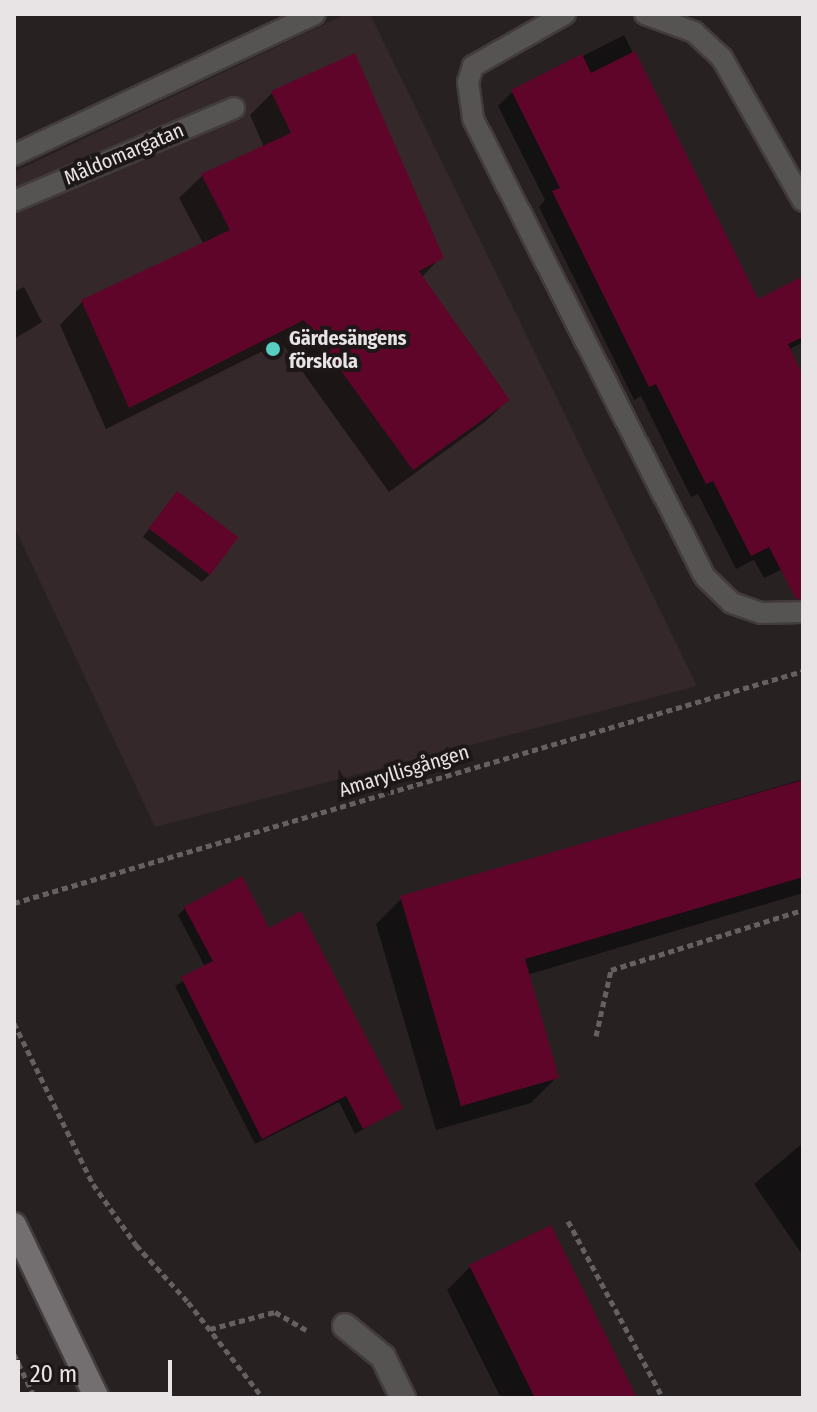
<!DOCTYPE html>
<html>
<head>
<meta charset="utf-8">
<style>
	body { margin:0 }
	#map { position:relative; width:817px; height:1412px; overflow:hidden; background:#272122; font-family:"Fira Sans Condensed",sans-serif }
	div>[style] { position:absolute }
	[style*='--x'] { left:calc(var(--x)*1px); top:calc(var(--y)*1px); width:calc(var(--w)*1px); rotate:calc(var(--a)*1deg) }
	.built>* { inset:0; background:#34282a }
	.shadow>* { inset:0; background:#0007 }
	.building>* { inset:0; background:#60052a; transform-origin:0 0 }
	.path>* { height:5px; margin-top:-2.5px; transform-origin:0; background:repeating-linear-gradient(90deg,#656061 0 6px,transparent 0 10px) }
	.roads { filter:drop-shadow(2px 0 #423c3d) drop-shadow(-2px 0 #423c3d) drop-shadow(0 2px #423c3d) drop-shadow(0 -2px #423c3d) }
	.lane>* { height:20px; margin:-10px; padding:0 10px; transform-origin:10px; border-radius:10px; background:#565353 }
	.street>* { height:24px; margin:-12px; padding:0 12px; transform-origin:12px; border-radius:12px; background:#565353 }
	.secondary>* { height:24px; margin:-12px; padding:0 12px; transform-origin:12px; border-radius:12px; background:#736e6f }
	.dots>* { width:22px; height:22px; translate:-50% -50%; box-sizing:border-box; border:4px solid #1d1718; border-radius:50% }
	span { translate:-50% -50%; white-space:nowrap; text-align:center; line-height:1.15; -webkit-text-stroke:8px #1d1718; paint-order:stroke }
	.street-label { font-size:20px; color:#e8e4e5 }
	.poi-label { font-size:20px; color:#e8e4e5; font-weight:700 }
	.left { translate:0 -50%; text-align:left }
	.frame { position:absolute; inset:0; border:16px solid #e8e4e5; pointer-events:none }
	.scale { position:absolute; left:16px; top:1360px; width:156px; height:36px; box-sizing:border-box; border:4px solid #e8e4e5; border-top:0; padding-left:10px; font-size:24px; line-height:28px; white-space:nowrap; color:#e8e4e5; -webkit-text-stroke:6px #1d1718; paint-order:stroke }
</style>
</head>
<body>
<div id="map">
	<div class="built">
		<i style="clip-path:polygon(346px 14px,370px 14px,697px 686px,155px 827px,14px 526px,14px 172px)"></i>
	</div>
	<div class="shadow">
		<i style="clip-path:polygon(624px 35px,757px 301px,803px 278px,803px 342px,788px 350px,803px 380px,803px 559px,764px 578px,754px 560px,736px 569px,698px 494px,691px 497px,641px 396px,634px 400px,539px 207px,545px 200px,498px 106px,512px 92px)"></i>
		<i style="clip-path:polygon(272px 93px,441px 257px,421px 278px,508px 400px,485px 422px,389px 492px,281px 342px,106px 429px,60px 325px,82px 302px,204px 245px,179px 198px,202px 176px,264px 147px,250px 115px)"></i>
		<i style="clip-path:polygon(24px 287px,42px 322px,14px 339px,14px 292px)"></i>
		<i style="clip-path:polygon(170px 501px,209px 575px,202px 582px,143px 537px)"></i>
		<i style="clip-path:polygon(803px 779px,803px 893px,527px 975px,557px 1077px,531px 1103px,436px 1130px,376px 924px,402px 898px)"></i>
		<i style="clip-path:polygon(185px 908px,268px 931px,401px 1107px,355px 1134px,339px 1102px,255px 1144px,175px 986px,205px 967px,178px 915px)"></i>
		<i style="clip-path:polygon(803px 1143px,803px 1256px,754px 1184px)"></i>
		<i style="clip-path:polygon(470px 1267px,635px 1398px,501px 1398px,447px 1290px)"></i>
	</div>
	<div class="building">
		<i style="clip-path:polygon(635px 51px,758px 299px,803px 276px,803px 337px,788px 344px,803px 375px,803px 599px,796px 599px,769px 547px,751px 556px,713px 481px,706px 484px,656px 384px,649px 387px,552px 191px,560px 188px,511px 90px,582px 54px,591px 73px)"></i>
		<i style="clip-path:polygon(355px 53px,444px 258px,419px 271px,510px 400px,413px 470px,304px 320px,129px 408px,81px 300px,230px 230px,201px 174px,291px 133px,271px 91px)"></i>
		<i style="left:177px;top:491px;width:77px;height:47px;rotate:37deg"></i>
		<i style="clip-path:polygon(803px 780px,803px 877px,525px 959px,559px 1078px,461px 1106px,400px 896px)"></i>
		<i style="clip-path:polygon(242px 876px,269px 928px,301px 911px,403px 1108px,363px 1129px,346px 1096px,262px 1139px,181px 977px,213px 961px,184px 907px)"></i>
		<i style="clip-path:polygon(551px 1225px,637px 1398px,535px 1398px,469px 1265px)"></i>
	</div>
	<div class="path">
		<i style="--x:14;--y:903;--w:822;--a:-16.39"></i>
		<i style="--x:14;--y:1023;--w:179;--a:63.9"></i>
		<i style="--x:93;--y:1184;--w:75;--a:54.8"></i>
		<i style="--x:136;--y:1245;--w:77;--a:47.6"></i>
		<i style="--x:188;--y:1302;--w:122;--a:52"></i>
		<i style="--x:596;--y:1036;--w:68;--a:-77.2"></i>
		<i style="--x:611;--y:970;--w:201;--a:-17.4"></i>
		<i style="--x:568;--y:1221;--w:201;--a:61.8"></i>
		<i style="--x:210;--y:1329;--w:67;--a:-14.7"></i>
		<i style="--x:275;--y:1312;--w:36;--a:30"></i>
		<i style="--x:14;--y:1354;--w:49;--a:64.5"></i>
	</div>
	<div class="roads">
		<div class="lane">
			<i style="--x:565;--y:14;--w:106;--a:150.5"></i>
			<i style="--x:473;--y:66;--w:17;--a:107"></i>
			<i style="--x:468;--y:82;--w:37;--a:82"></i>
			<i style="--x:473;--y:119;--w:513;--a:63.14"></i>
			<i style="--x:705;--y:577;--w:37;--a:44"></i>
			<i style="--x:732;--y:603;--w:31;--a:19"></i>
			<i style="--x:761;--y:613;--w:42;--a:-1.4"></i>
			<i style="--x:645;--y:14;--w:52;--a:20.2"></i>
			<i style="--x:694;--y:32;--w:38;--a:43"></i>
			<i style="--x:722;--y:58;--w:164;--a:60.5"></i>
			<i style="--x:14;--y:155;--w:332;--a:-25.1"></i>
			<i style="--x:14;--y:201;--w:239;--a:-22.9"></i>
		</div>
		<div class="street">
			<i style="--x:345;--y:1326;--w:49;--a:39.2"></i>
			<i style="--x:383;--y:1357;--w:46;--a:64"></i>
		</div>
		<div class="secondary">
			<i style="--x:14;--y:1225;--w:192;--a:64.4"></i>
		</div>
	</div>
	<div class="dots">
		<i style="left:273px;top:349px;background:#58cec1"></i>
	</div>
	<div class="street-label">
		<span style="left:124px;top:154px;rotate:-23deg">Måldomargatan</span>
		<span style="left:404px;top:771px;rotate:-17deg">Amaryllisgången</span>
	</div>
	<div class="poi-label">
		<span class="left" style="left:289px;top:350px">Gärdesängens<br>förskola</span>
	</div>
	<div class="frame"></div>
	<div class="scale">20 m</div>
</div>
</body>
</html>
